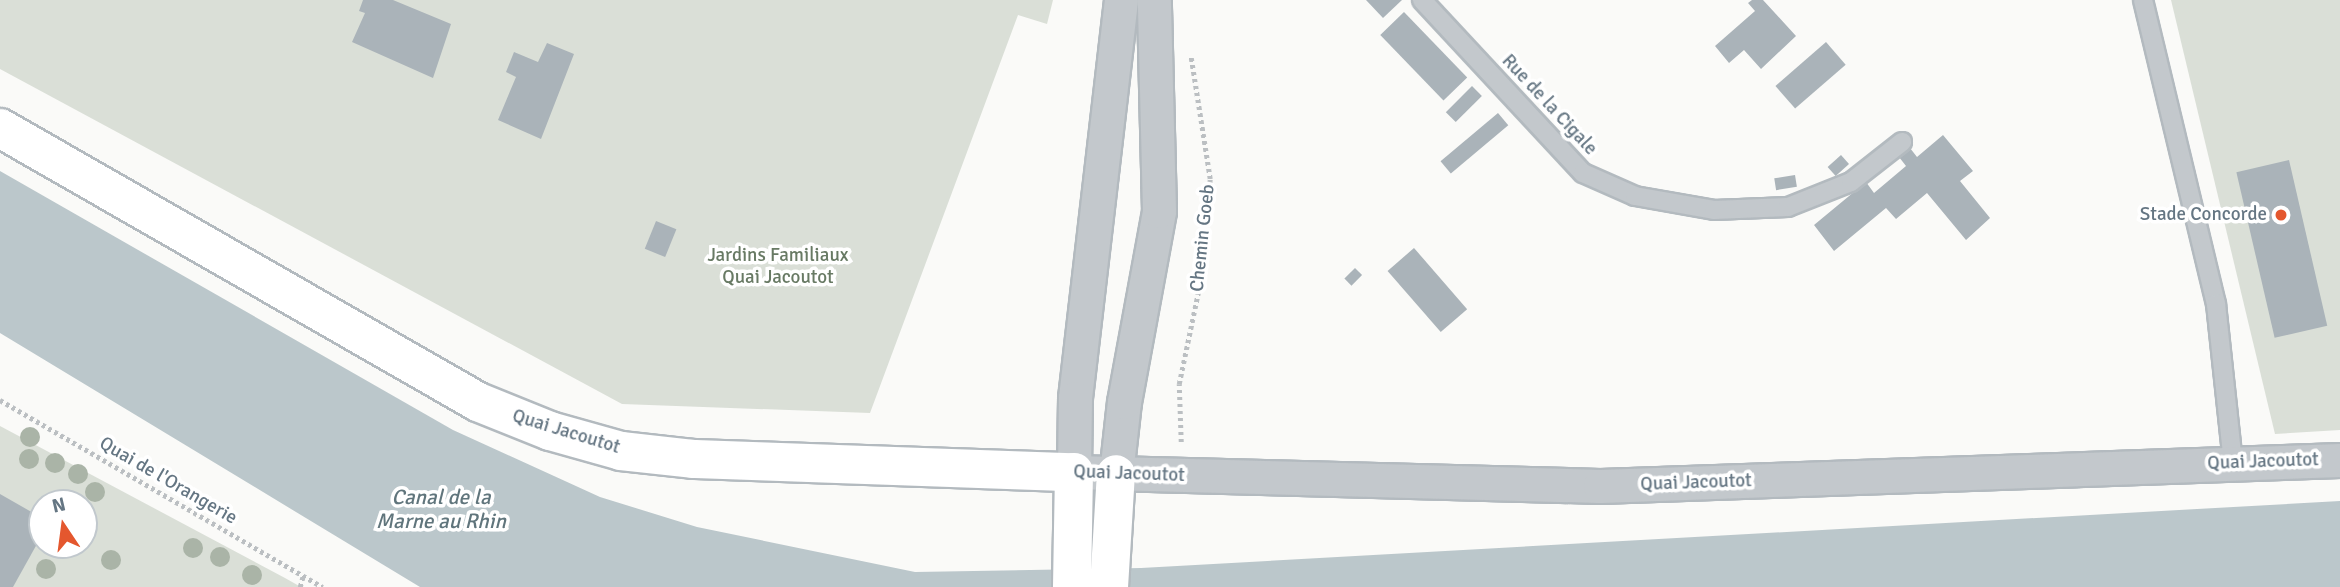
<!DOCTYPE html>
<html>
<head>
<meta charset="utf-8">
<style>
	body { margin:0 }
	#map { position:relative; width:2340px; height:587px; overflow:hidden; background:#fafaf8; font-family:Signika,sans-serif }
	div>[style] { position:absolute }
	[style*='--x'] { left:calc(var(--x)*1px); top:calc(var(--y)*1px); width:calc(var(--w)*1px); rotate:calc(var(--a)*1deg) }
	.green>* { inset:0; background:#dadfd7 }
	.water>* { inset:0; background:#bbc7cb }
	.building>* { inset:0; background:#aab3b9; transform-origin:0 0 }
	.path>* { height:4.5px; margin-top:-2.25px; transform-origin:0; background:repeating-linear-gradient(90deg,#bbbfc2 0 3.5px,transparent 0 7px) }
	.roads { filter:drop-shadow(2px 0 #b3babf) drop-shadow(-2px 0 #b3babf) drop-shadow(0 2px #b3babf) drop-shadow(0 -2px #b3babf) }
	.service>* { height:18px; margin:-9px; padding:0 9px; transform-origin:9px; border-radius:9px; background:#c3c8cc }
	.minor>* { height:33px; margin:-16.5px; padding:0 16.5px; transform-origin:16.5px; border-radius:16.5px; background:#c3c8cc }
	.secondary>* { height:38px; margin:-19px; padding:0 19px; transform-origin:19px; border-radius:19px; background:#fff }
	.trees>* { width:20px; height:20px; margin:-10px; border-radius:50%; background:#aab4a7 }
	.dots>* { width:19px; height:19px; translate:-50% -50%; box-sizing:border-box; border:4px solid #fff; border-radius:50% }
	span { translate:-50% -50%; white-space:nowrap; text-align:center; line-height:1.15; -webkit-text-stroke:7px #fff; paint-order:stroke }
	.street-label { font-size:19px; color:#657683 }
	.poi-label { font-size:19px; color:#657683 }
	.right { translate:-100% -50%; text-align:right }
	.park-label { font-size:19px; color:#687a64 }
	.water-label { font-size:21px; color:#60757c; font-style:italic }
	.north { position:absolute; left:28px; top:489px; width:70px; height:70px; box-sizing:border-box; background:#fff; border:2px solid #c1c8cd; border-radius:50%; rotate:347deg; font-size:19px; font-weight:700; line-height:28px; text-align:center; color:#657683 }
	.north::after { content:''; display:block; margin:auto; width:24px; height:32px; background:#e4572e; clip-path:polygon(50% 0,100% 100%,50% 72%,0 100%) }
</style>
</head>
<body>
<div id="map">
	<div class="green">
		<i style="clip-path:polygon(0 0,1053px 0,1047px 24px,1018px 15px,870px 413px,622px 404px,0 69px)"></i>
		<i style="clip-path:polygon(2171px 0,2340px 0,2340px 430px,2275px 434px)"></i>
		<i style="clip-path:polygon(evenodd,0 426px,285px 578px,301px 587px,0 587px,0 426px,42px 503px,84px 503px,84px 545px,42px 545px,42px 503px)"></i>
	</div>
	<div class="water">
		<i style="clip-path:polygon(0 171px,453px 430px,600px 497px,697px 527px,915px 572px,1141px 568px,2340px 501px,2340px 587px,420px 587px,0 333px)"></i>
	</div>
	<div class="building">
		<i style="clip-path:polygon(363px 0,393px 0,451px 24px,433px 78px,352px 42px,365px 13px,359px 11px)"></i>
		<i style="clip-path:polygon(1366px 0,1402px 0,1383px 18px)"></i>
		<i style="clip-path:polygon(1752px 0,1763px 0,1796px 36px,1761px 69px,1744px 50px,1729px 63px,1715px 46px,1755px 11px,1748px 3px)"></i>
		<i style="left:1404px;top:12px;width:91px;height:33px;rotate:46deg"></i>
		<i style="left:1826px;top:42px;width:30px;height:67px;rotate:49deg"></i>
		<i style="clip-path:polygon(547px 43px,574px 54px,541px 139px,498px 120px,516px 77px,506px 72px,514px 52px,538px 62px)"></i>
		<i style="left:1472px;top:86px;width:14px;height:37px;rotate:45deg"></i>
		<i style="left:1498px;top:113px;width:16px;height:75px;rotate:50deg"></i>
		<i style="clip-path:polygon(1943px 135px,1973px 171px,1960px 181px,1990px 218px,1966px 240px,1927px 193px,1896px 219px,1886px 208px,1834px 251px,1814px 225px,1866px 182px,1874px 193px,1906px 166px,1899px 157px,1910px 148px,1917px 157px)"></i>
		<i style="left:1841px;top:155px;width:12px;height:18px;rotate:48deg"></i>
		<i style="left:2289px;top:160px;width:170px;height:54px;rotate:77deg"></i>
		<i style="left:1795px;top:175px;width:12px;height:21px;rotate:81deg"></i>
		<i style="left:656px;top:221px;width:22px;height:30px;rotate:22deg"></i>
		<i style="left:1414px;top:248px;width:81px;height:35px;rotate:49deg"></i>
		<i style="left:1355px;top:268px;width:10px;height:15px;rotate:45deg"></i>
		<i style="clip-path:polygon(0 494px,42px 518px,42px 535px,13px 587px,0 587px)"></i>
	</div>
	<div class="path">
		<i style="--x:0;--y:400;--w:373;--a:30.1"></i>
		<i style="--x:1181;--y:442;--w:58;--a:-92"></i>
		<i style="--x:1179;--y:384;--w:112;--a:-78.2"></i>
		<i style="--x:1202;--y:274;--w:95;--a:-85.2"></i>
		<i style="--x:1210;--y:179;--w:123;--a:-98.9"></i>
		<i style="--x:300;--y:587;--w:11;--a:-75"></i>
	</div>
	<div class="roads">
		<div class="service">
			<i style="--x:1422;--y:0;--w:236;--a:47.1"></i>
			<i style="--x:1583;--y:173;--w:57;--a:23.9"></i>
			<i style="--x:1635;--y:196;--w:80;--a:10"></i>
			<i style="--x:1714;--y:210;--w:74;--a:-2.3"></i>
			<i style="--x:1788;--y:207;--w:68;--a:-21.6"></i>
			<i style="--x:1851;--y:182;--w:65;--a:-38.1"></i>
			<i style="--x:2143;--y:0;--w:313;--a:76.5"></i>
			<i style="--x:2216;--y:304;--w:160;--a:83.9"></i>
		</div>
		<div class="minor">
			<i style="--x:1121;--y:0;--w:401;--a:96.6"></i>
			<i style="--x:1075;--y:398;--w:74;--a:90.8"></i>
			<i style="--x:1074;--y:472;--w:526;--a:1.52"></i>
			<i style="--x:1600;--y:486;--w:740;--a:-2.01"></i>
			<i style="--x:1116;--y:474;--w:72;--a:-83.7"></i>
			<i style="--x:1124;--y:402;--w:194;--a:-79.6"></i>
			<i style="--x:1159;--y:211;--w:211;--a:-91.4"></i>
		</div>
		<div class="secondary">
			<i style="--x:0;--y:128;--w:551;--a:29.82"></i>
			<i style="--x:478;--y:402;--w:78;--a:21.9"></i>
			<i style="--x:550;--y:431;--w:74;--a:15.7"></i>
			<i style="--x:621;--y:451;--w:72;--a:6.3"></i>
			<i style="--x:693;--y:459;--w:381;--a:2"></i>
			<i style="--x:1074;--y:472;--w:115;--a:91"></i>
			<i style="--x:1109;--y:587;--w:113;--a:-86.5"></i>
		</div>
	</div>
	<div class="trees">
		<i style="left:30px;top:437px"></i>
		<i style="left:29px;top:459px"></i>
		<i style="left:55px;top:463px"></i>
		<i style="left:78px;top:474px"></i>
		<i style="left:95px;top:492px"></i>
		<i style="left:193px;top:548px"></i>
		<i style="left:220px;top:557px"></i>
		<i style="left:111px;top:560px"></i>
		<i style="left:46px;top:569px"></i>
		<i style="left:252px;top:575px"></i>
	</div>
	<div class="dots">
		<i style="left:2281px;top:215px;background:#e4572e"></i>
	</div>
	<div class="street-label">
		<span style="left:1549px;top:105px;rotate:47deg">Rue de la Cigale</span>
		<span style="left:1203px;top:238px;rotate:-84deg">Chemin Goeb</span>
		<span style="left:566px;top:432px;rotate:17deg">Quai Jacoutot</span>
		<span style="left:2263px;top:462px;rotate:-2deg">Quai Jacoutot</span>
		<span style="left:1129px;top:474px;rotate:2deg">Quai Jacoutot</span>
		<span style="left:168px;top:481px;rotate:30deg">Quai de l'Orangerie</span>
		<span style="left:1696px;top:483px;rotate:-2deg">Quai Jacoutot</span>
	</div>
	<div class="poi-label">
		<span class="right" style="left:2267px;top:215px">Stade Concorde</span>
	</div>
	<div class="park-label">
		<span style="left:778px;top:267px">Jardins Familiaux<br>Quai Jacoutot</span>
	</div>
	<div class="water-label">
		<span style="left:441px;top:509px">Canal de la<br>Marne au Rhin</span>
	</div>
	<div class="north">N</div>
</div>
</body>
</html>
